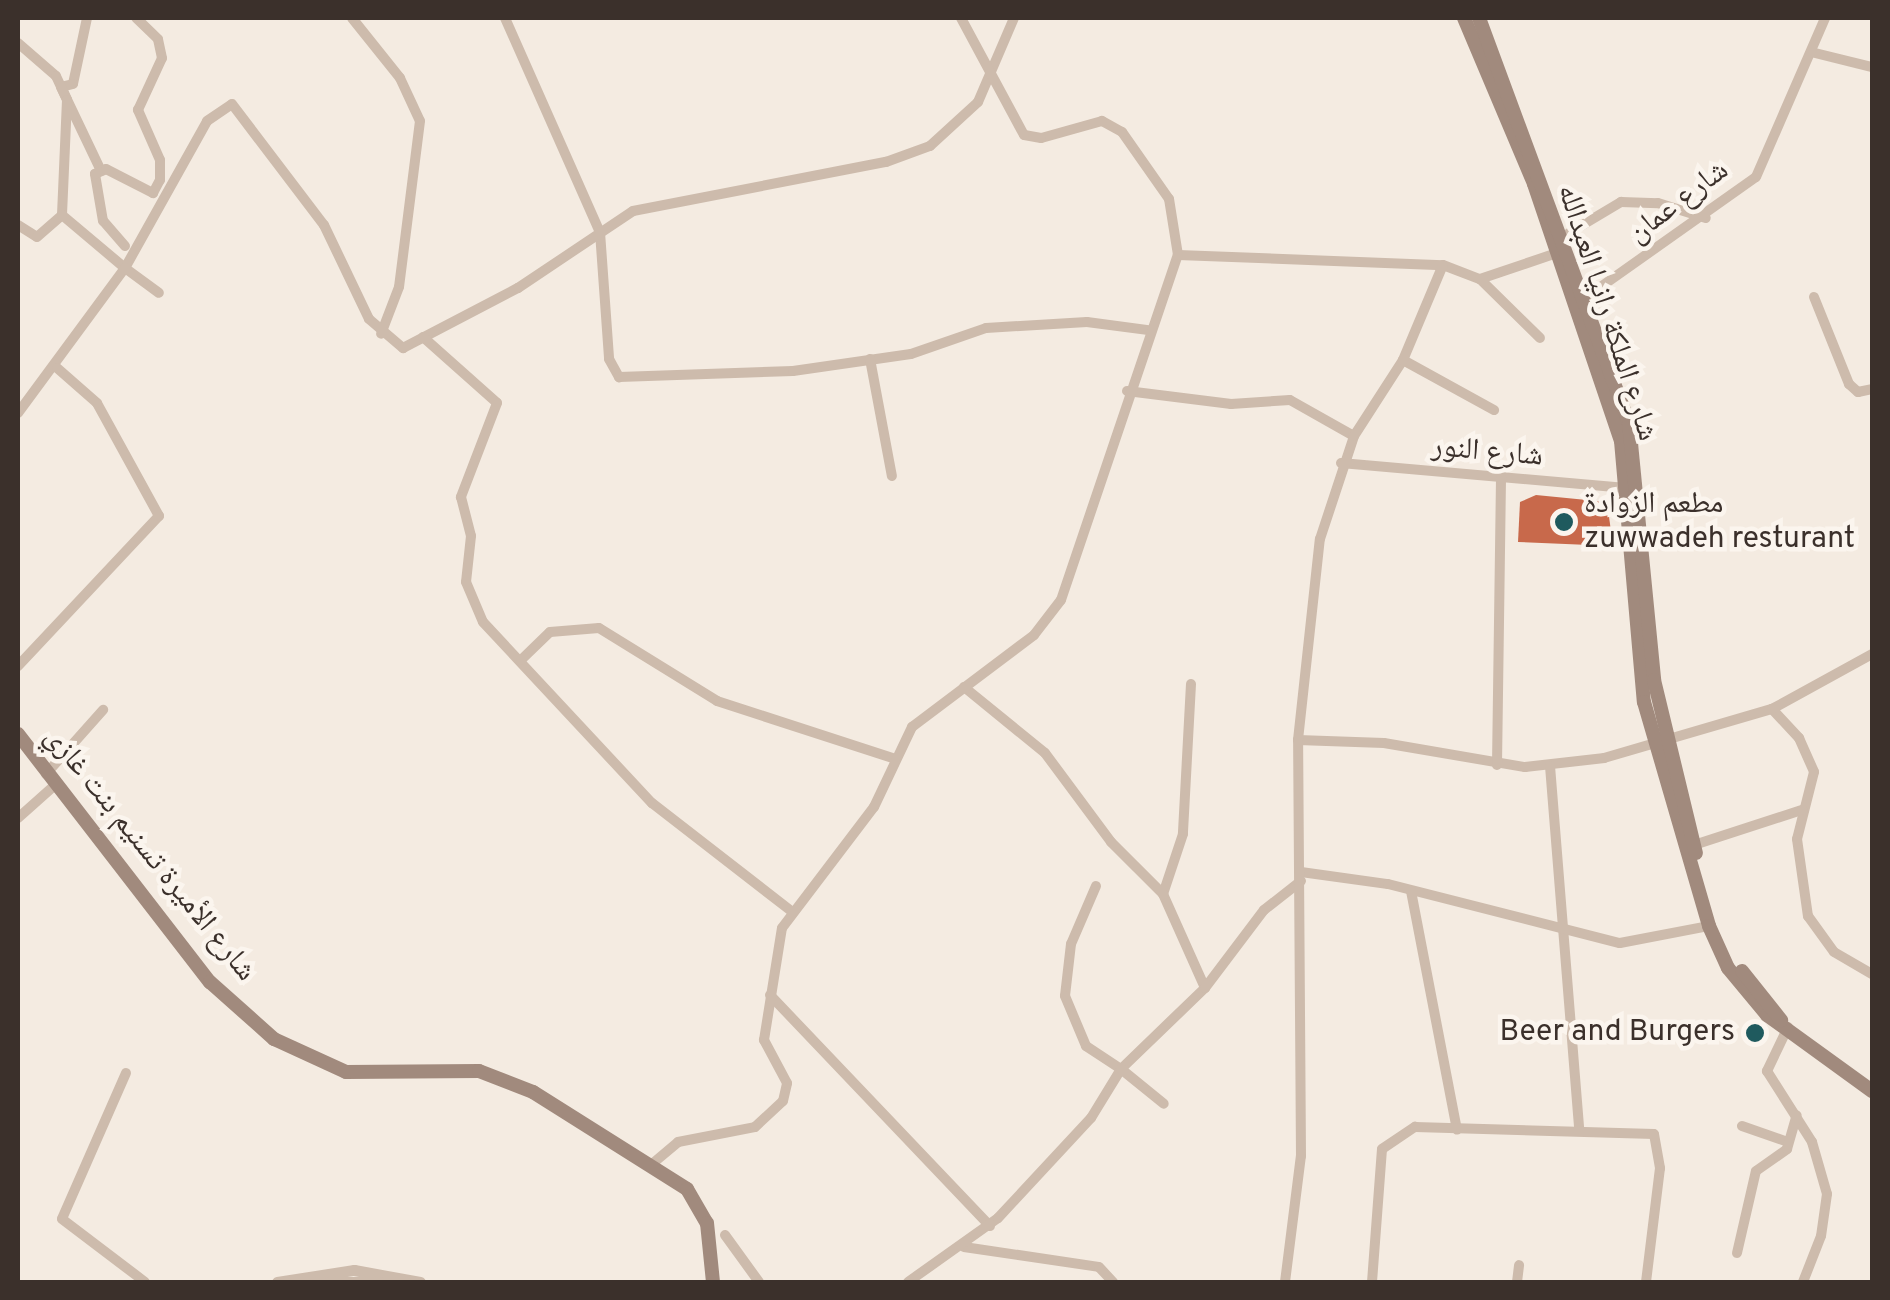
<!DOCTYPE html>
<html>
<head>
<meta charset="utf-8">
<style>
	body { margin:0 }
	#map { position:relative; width:1890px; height:1300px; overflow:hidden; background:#f4ebe1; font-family:Overpass,"Noto Naskh Arabic",sans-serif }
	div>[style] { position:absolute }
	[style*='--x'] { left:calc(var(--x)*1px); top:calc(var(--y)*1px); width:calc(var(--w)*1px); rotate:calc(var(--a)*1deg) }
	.building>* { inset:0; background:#c8694b }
	.minor>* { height:10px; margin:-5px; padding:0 5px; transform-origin:5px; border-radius:5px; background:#cdbbac }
	.tertiary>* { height:11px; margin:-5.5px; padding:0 5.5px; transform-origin:5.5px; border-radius:5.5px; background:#cdbbac }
	.secondary>* { height:14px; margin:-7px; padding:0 7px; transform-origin:7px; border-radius:7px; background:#a18a7d }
	.dots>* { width:28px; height:28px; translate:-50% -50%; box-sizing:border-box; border:5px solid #fbf5ee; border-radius:50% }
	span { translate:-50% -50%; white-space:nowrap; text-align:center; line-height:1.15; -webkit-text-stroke:9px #fbf5ee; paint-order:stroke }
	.street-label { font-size:30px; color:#3b302b }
	.poi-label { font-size:30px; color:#3b302b }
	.left { translate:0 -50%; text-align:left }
	.right { translate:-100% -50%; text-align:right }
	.frame { position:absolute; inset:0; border:20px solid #3b302b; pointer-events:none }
</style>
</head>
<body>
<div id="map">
	<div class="building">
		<i style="clip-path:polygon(1536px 495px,1607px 502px,1613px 546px,1518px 542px,1520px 502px)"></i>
	</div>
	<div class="minor">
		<i style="--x:87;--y:18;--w:67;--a:102"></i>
		<i style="--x:73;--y:84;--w:12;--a:166"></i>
		<i style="--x:61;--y:87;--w:93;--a:64.5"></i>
		<i style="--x:352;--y:18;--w:77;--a:51.3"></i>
		<i style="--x:400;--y:78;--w:47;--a:65.1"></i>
		<i style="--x:420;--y:121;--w:167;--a:97.2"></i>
		<i style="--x:399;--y:287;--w:50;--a:111"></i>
		<i style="--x:505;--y:18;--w:234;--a:66.1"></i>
		<i style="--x:600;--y:232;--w:127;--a:85.9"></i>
		<i style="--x:609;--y:359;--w:21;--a:61"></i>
		<i style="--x:619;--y:377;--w:174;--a:-2"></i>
		<i style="--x:793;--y:371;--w:119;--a:-8.2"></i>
		<i style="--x:911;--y:354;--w:79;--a:-19.1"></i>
		<i style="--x:986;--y:328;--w:101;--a:-3.4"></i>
		<i style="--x:1087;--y:322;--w:62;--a:7.5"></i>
		<i style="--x:18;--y:43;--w:50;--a:41"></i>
		<i style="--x:56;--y:76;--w:26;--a:65"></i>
		<i style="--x:67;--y:100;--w:115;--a:92.5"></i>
		<i style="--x:1811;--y:52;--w:63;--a:13.8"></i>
		<i style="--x:18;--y:225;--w:22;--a:32"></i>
		<i style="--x:37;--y:237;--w:33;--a:-41"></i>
		<i style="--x:62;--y:215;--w:82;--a:40.1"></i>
		<i style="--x:125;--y:268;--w:168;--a:-60.8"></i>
		<i style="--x:207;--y:121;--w:30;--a:-34"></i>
		<i style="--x:232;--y:104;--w:152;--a:52.8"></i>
		<i style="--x:324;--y:225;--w:104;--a:64.4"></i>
		<i style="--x:369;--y:319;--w:45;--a:40.5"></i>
		<i style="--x:403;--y:348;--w:130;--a:-27.6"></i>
		<i style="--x:518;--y:288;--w:138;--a:-33.8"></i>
		<i style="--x:633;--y:211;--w:258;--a:-11"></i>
		<i style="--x:886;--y:162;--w:47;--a:-20"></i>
		<i style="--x:930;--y:146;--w:65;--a:-42.5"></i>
		<i style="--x:978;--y:102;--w:91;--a:-66.8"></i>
		<i style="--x:1569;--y:233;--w:61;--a:-30.8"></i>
		<i style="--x:1621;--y:202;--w:37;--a:2"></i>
		<i style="--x:1658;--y:203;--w:50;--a:17.4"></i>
		<i style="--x:125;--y:246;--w:33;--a:-131"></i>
		<i style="--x:103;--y:221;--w:48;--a:-99.7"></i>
		<i style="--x:95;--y:174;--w:12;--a:-24"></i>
		<i style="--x:106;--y:169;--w:53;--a:27.1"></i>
		<i style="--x:153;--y:193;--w:15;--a:-62"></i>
		<i style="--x:160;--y:180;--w:20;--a:-90"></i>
		<i style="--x:160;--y:160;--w:55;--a:-113.7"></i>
		<i style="--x:138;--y:110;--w:57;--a:-65.2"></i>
		<i style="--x:162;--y:58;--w:19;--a:-102"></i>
		<i style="--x:158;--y:39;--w:30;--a:-136"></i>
		<i style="--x:1178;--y:255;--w:265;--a:2.2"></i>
		<i style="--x:1443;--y:265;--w:40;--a:21"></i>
		<i style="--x:1480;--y:279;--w:81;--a:-18.7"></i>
		<i style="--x:1480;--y:279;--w:84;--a:44.5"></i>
		<i style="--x:1814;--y:297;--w:94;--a:68.1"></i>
		<i style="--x:1849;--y:384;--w:12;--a:42"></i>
		<i style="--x:1858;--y:392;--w:14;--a:-12"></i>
		<i style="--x:1585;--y:298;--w:209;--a:-35.3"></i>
		<i style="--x:1756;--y:177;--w:173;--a:-66.5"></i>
		<i style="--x:423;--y:337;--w:99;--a:41.7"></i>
		<i style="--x:497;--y:403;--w:101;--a:111"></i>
		<i style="--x:461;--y:497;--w:40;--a:75.6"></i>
		<i style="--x:471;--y:536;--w:46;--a:96.2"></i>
		<i style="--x:466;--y:582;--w:43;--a:67"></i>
		<i style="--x:483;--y:622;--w:248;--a:47"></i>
		<i style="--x:652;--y:803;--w:176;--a:37.8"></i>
		<i style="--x:870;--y:359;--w:119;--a:79.4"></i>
		<i style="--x:1403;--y:360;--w:104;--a:28.8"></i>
		<i style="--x:1127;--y:391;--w:105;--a:7.1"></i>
		<i style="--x:1231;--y:404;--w:59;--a:-3.9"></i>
		<i style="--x:1290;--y:400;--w:73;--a:29.4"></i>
		<i style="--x:18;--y:413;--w:180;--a:-53.6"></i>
		<i style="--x:125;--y:268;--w:42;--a:36.3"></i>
		<i style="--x:1341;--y:463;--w:289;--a:5"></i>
		<i style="--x:521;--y:660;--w:40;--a:-44"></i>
		<i style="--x:550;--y:632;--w:49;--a:-4.7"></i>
		<i style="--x:599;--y:628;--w:139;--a:31.7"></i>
		<i style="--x:717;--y:701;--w:187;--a:18"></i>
		<i style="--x:18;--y:666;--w:206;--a:-46.8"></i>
		<i style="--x:159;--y:516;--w:129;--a:-118.8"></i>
		<i style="--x:97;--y:403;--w:53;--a:-138.8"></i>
		<i style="--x:1191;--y:684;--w:150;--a:93.1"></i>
		<i style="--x:1183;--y:834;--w:63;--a:108.4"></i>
		<i style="--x:1163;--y:894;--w:103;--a:65.9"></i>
		<i style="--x:964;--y:687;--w:104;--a:39.2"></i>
		<i style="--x:1045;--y:753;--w:111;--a:53.4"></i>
		<i style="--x:1111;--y:842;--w:74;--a:45"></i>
		<i style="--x:1772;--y:709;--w:40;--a:47"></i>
		<i style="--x:1799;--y:738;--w:37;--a:66"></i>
		<i style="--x:1814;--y:772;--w:69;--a:104.2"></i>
		<i style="--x:1797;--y:839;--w:78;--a:81.9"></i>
		<i style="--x:1808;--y:916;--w:44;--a:54.2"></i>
		<i style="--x:1834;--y:952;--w:44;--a:30.1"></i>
		<i style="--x:1298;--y:740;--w:86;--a:2"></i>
		<i style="--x:1384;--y:743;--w:143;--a:9.7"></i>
		<i style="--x:1525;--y:767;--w:80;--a:-6.5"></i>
		<i style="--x:1604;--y:758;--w:175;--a:-16.3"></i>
		<i style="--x:1772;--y:709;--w:114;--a:-28.8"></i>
		<i style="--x:1497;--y:765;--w:288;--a:-89.2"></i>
		<i style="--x:1550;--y:766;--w:364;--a:85.4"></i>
		<i style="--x:46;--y:774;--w:86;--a:-48.3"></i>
		<i style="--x:18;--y:818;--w:50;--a:-41.7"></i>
		<i style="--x:1694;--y:845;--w:114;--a:-18"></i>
		<i style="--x:1301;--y:872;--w:88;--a:7.9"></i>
		<i style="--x:1388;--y:884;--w:239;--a:14.3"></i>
		<i style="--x:1620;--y:943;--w:91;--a:-10.8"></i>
		<i style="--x:1096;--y:886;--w:63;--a:113.3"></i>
		<i style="--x:1071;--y:944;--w:52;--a:96.6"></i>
		<i style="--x:1065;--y:996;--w:54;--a:67.2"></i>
		<i style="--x:1086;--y:1046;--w:42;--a:33.3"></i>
		<i style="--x:1121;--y:1069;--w:117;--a:-44"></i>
		<i style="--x:1205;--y:988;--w:98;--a:-52.9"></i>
		<i style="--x:1264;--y:910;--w:47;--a:-38.1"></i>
		<i style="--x:1411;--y:891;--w:243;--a:79.1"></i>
		<i style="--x:770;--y:995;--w:319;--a:46.4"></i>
		<i style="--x:1788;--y:1027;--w:49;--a:115.5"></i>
		<i style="--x:1767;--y:1071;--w:84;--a:57.6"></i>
		<i style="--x:1812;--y:1142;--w:54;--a:73.9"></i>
		<i style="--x:1827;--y:1194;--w:42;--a:98.1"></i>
		<i style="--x:1821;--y:1236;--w:49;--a:111.4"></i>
		<i style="--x:126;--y:1073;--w:159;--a:113.7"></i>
		<i style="--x:62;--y:1219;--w:104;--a:37.2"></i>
		<i style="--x:1742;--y:1126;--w:49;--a:19.2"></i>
		<i style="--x:652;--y:1164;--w:34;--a:-40"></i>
		<i style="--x:678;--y:1142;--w:78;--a:-11"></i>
		<i style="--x:755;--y:1127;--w:38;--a:-43"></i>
		<i style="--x:783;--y:1101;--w:18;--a:-77"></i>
		<i style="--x:787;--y:1083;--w:49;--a:-118.1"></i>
		<i style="--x:764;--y:1040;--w:113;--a:-80.9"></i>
		<i style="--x:782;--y:928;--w:152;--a:-52.8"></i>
		<i style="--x:874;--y:807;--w:89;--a:-64.6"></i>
		<i style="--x:912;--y:727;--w:153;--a:-37"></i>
		<i style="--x:1034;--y:635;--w:44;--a:-52.4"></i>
		<i style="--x:1061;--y:600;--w:364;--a:-71.3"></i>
		<i style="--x:1178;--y:255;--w:57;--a:-99.1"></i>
		<i style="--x:1169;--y:199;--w:82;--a:-125"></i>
		<i style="--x:1122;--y:132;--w:23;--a:-151"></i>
		<i style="--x:1102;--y:121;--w:63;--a:164.4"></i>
		<i style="--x:1041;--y:138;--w:17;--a:-170"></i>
		<i style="--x:1024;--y:135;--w:133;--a:-118.3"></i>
		<i style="--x:725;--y:1235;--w:58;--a:54.1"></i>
		<i style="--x:964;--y:1247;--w:136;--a:8.4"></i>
		<i style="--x:1099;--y:1267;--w:21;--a:47"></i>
		<i style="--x:1737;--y:1253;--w:84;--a:-77"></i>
		<i style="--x:1756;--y:1171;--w:38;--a:-35"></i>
		<i style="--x:1787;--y:1149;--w:35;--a:-74"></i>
		<i style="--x:908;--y:1282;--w:110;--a:-35.4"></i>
		<i style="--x:998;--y:1218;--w:137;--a:-47.1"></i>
		<i style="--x:1091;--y:1118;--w:57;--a:-58.5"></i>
		<i style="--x:1121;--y:1069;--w:55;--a:39.1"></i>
		<i style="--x:1285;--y:1282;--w:127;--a:-82.8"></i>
		<i style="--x:1301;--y:1156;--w:416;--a:-90.4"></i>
		<i style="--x:1298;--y:740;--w:202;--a:-83.8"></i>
		<i style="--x:1320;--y:539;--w:108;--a:-71.7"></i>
		<i style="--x:1354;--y:436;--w:90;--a:-57.2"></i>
		<i style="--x:1403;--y:360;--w:103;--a:-67.2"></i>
		<i style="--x:1372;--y:1282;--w:133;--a:-85.7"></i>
		<i style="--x:1382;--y:1149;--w:40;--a:-34"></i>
		<i style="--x:1415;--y:1127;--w:239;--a:1.7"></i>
		<i style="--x:1654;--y:1134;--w:35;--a:80"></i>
		<i style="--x:1660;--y:1168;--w:115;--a:97"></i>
		<i style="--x:1517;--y:1282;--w:17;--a:-83"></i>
	</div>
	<div class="tertiary">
		<i style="--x:277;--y:1282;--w:78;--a:-8.9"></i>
		<i style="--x:354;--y:1270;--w:67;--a:10.3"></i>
		<i style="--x:329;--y:1282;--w:50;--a:0"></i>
	</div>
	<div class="secondary">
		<i style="--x:1464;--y:18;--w:180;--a:67.1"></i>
		<i style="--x:1534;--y:184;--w:271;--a:71.3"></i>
		<i style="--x:1621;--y:441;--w:262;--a:85"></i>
		<i style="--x:1644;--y:702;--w:233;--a:73.8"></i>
		<i style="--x:1709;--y:926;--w:46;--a:65.7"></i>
		<i style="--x:1728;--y:968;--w:61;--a:50.3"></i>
		<i style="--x:1767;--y:1015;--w:130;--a:35.9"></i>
		<i style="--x:1479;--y:18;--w:432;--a:69.7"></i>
		<i style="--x:1629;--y:423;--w:258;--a:84.4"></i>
		<i style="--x:1654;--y:680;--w:178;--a:76.4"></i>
		<i style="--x:18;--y:734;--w:314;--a:52.3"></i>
		<i style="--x:210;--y:982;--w:86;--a:41.7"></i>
		<i style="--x:274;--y:1039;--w:79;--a:24.6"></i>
		<i style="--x:346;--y:1072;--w:133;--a:-0.4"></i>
		<i style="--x:479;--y:1071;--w:58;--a:21.3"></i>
		<i style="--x:533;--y:1092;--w:182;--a:32.2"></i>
		<i style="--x:687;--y:1189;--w:39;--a:60"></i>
		<i style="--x:707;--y:1223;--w:59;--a:84.2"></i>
		<i style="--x:1742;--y:971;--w:63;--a:51.5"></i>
	</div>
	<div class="dots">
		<i style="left:1564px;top:522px;background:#1f5a5e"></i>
		<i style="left:1755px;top:1033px;background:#1f5a5e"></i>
	</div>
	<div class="street-label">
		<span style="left:1679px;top:203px;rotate:-37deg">شارع عمان</span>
		<span style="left:1606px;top:313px;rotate:72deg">شارع الملكة رانيا العبدالله</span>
		<span style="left:1487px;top:453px;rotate:5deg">شارع النور</span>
		<span style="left:149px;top:855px;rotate:51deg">شارع الأميرة تسنيم بنت غازي</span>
	</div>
	<div class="poi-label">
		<span class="left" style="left:1584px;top:522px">مطعم الزوادة<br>zuwwadeh resturant</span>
		<span class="right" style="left:1735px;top:1033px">Beer and Burgers</span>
	</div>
	<div class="frame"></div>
</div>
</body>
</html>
